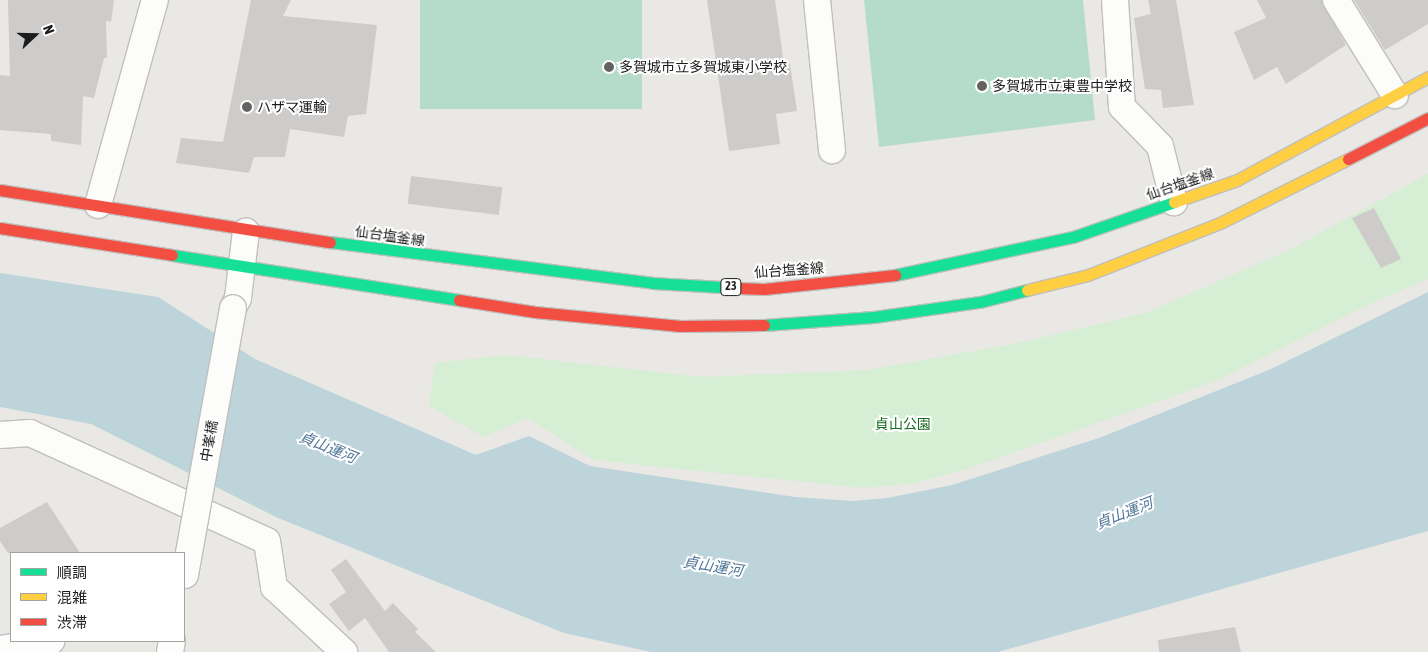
<!DOCTYPE html>
<html>
<head>
<meta charset="utf-8">
<style>
	body { margin:0 }
	#map { position:relative; width:1428px; height:652px; overflow:hidden; background:#eae8e5; font-family:"Asap Condensed","Noto Sans JP",sans-serif }
	div>[style] { position:absolute }
	[style*='--x'] { left:calc(var(--x)*1px); top:calc(var(--y)*1px); width:calc(var(--w)*1px); rotate:calc(var(--a)*1deg) }
	.park>* { inset:0; background:#d5eed4 }
	.pitch>* { inset:0; background:#b5dccb; transform-origin:0 0 }
	.water>* { inset:0; background:#bcd4da }
	.building>* { inset:0; background:#ceccca; transform-origin:0 0 }
	.roads { filter:drop-shadow(1px 0 #c0bfbd) drop-shadow(-1px 0 #c0bfbd) drop-shadow(0 1px #c0bfbd) drop-shadow(0 -1px #c0bfbd) }
	.street>* { height:26px; margin:-13px; padding:0 13px; transform-origin:13px; border-radius:13px; background:#fcfcfb }
	.fast>* { height:11px; margin:-5.5px; padding:0 5.5px; transform-origin:5.5px; border-radius:5.5px; background:#16e098 }
	.slow>* { height:11px; margin:-5.5px; padding:0 5.5px; transform-origin:5.5px; border-radius:5.5px; background:#ffcf43 }
	.jam>* { height:11px; margin:-5.5px; padding:0 5.5px; transform-origin:5.5px; border-radius:5.5px; background:#f24e42 }
	.bridges { filter:drop-shadow(1px 0 #c0bfbd) drop-shadow(-1px 0 #c0bfbd) drop-shadow(0 1px #c0bfbd) drop-shadow(0 -1px #c0bfbd) }
	.street-bridge>* { height:26px; margin:-13px; padding:0 13px; transform-origin:13px; border-radius:13px; background:#fcfcfb }
	.dots>* { width:14px; height:14px; translate:-50% -50%; box-sizing:border-box; border:2px solid #fff; border-radius:50% }
	span { translate:-50% -50%; white-space:nowrap; text-align:center; line-height:1.15; -webkit-text-stroke:4px #fff; paint-order:stroke }
	.shield-label span { padding:1px 4px; background:#fff; border:1px solid; border-radius:4px; -webkit-text-stroke-width:0 }
	.shield-label { font-size:12px; color:#1c1c1c; font-weight:700 }
	.poi-label { font-size:14px; color:#1c1c1c }
	.left { translate:0 -50%; text-align:left }
	.street-label { font-size:14px; color:#1c1c1c }
	.park-label { font-size:14px; color:#186c1f }
	.water-label { font-size:15px; color:#517599; font-style:italic }
	.legend { position:absolute; left:10px; top:552px; width:175px; height:90px; box-sizing:border-box; background:#fff; border:1px solid #a4a4a4; margin:0; padding:6px 9px; list-style:none; font-size:15px; color:#1c1c1c }
	.legend li { display:flex; align-items:center; gap:10px; height:25px }
	.legend b { width:25px; border:1px solid #a4a4a4 }
	.north { position:absolute; left:10px; top:10px; width:50px; height:50px; -webkit-text-stroke:4px #fff; paint-order:stroke; rotate:69deg; font-size:14px; font-weight:700; line-height:20px; text-align:center; color:#1c1c1c }
	.north::after { content:''; display:block; margin:auto; width:18px; height:22px; background:#1c1c1c; clip-path:polygon(50% 0,100% 100%,50% 72%,0 100%) }
</style>
</head>
<body>
<div id="map">
	<div class="park">
		<i style="clip-path:polygon(1428px 174px,1428px 279px,1361px 308px,1216px 381px,967px 469px,912px 484px,863px 488px,594px 460px,527px 418px,484px 437px,429px 406px,435px 363px,505px 355px,701px 377px,868px 370px,1023px 342px,1148px 312px,1285px 252px)"></i>
	</div>
	<div class="pitch">
		<i style="left:420px;top:0;width:222px;height:109px"></i>
		<i style="clip-path:polygon(864px 0,1083px 0,1095px 120px,879px 147px)"></i>
	</div>
	<div class="water">
		<i style="clip-path:polygon(0 273px,158px 297px,255px 359px,476px 455px,529px 436px,590px 466px,795px 497px,853px 501px,887px 498px,952px 485px,1099px 438px,1271px 369px,1428px 292px,1428px 531px,998px 652px,651px 652px,564px 633px,278px 518px,91px 424px,0 407px)"></i>
	</div>
	<div class="building">
		<i style="clip-path:polygon(8px 0,114px 0,111px 22px,106px 21px,107px 58px,104px 58px,94px 98px,83px 96px,81px 145px,51px 141px,51px 134px,0 130px,0 75px,10px 76px)"></i>
		<i style="clip-path:polygon(251px 0,291px 0,283px 16px,377px 25px,366px 114px,348px 116px,344px 137px,290px 129px,285px 157px,254px 157px,249px 173px,176px 163px,181px 138px,223px 142px)"></i>
		<i style="clip-path:polygon(707px 0,775px 0,784px 64px,790px 64px,797px 111px,776px 114px,780px 144px,729px 151px)"></i>
		<i style="clip-path:polygon(1148px 0,1176px 0,1194px 105px,1163px 108px,1161px 90px,1145px 89px,1134px 18px,1151px 14px)"></i>
		<i style="clip-path:polygon(1257px 0,1321px 0,1346px 45px,1286px 84px,1277px 67px,1254px 80px,1234px 32px,1266px 18px)"></i>
		<i style="clip-path:polygon(1354px 0,1428px 0,1428px 24px,1385px 50px)"></i>
		<i style="left:411px;top:176px;width:92px;height:28px;rotate:7deg"></i>
		<i style="clip-path:polygon(1374px 208px,1401px 259px,1381px 268px,1352px 218px)"></i>
		<i style="clip-path:polygon(47px 502px,80px 553px,8px 553px,0 541px,0 528px)"></i>
		<i style="clip-path:polygon(346px 559px,385px 611px,393px 603px,418px 629px,415px 632px,436px 652px,389px 652px,365px 618px,349px 631px,329px 604px,346px 592px,331px 570px)"></i>
		<i style="clip-path:polygon(1235px 627px,1241px 652px,1159px 652px,1158px 640px)"></i>
	</div>
	<div class="roads">
		<div class="street">
			<i style="--x:817;--y:0;--w:151;--a:84.3"></i>
			<i style="--x:1115;--y:0;--w:107;--a:86.3"></i>
			<i style="--x:1122;--y:107;--w:54;--a:45.7"></i>
			<i style="--x:1160;--y:146;--w:58;--a:76"></i>
			<i style="--x:1336;--y:0;--w:112;--a:58.2"></i>
			<i style="--x:98;--y:205;--w:213;--a:-74.5"></i>
			<i style="--x:233;--y:308;--w:11;--a:-63"></i>
			<i style="--x:238;--y:298;--w:67;--a:-83.2"></i>
			<i style="--x:0;--y:435;--w:30;--a:-4"></i>
			<i style="--x:30;--y:433;--w:260;--a:24.5"></i>
			<i style="--x:267;--y:541;--w:47;--a:81.3"></i>
			<i style="--x:274;--y:587;--w:96;--a:42.9"></i>
			<i style="--x:0;--y:649;--w:52;--a:-8.9"></i>
			<i style="--x:170;--y:652;--w:11;--a:-80"></i>
		</div>
		<div class="fast">
			<i style="--x:330;--y:242;--w:326;--a:7.2"></i>
			<i style="--x:653;--y:283;--w:85;--a:3.4"></i>
			<i style="--x:172;--y:255;--w:291;--a:8.9"></i>
			<i style="--x:895;--y:275;--w:182;--a:-12.1"></i>
			<i style="--x:1073;--y:237;--w:107;--a:-19.1"></i>
			<i style="--x:764;--y:325;--w:110;--a:-4.2"></i>
			<i style="--x:874;--y:317;--w:107;--a:-8.1"></i>
			<i style="--x:980;--y:302;--w:49;--a:-14.3"></i>
		</div>
		<div class="slow">
			<i style="--x:1174;--y:202;--w:67;--a:-19.2"></i>
			<i style="--x:1237;--y:180;--w:217;--a:-28.3"></i>
			<i style="--x:1027;--y:290;--w:63;--a:-13.8"></i>
			<i style="--x:1088;--y:275;--w:142;--a:-21.5"></i>
			<i style="--x:1220;--y:223;--w:143;--a:-26.6"></i>
		</div>
		<div class="jam">
			<i style="--x:1348;--y:159;--w:90;--a:-27.1"></i>
			<i style="--x:0;--y:190;--w:334;--a:9"></i>
			<i style="--x:0;--y:228;--w:174;--a:8.9"></i>
			<i style="--x:738;--y:288;--w:26;--a:2"></i>
			<i style="--x:764;--y:289;--w:132;--a:-6.1"></i>
			<i style="--x:459;--y:300;--w:77;--a:9"></i>
			<i style="--x:535;--y:312;--w:146;--a:5.5"></i>
			<i style="--x:680;--y:326;--w:84;--a:-0.7"></i>
		</div>
	</div>
	<div class="bridges">
		<div class="street-bridge">
			<i style="--x:185;--y:575;--w:271;--a:-79.8"></i>
		</div>
	</div>
	<div class="dots">
		<i style="left:609px;top:67px;background:#646362"></i>
		<i style="left:982px;top:86px;background:#646362"></i>
		<i style="left:247px;top:107px;background:#646362"></i>
	</div>
	<div class="shield-label">
		<span style="left:731px;top:287px">23</span>
	</div>
	<div class="poi-label">
		<span class="left" style="left:619px;top:67px">多賀城市立多賀城東小学校</span>
		<span class="left" style="left:992px;top:86px">多賀城市立東豊中学校</span>
		<span class="left" style="left:257px;top:107px">ハザマ運輸</span>
	</div>
	<div class="street-label">
		<span style="left:1180px;top:184px;rotate:-19deg">仙台塩釜線</span>
		<span style="left:390px;top:236px;rotate:8deg">仙台塩釜線</span>
		<span style="left:789px;top:270px;rotate:-4deg">仙台塩釜線</span>
		<span style="left:209px;top:441px;rotate:-80deg">中峯橋</span>
	</div>
	<div class="park-label">
		<span style="left:903px;top:424px">貞山公園</span>
	</div>
	<div class="water-label">
		<span style="left:328px;top:447px;rotate:22deg">貞山運河</span>
		<span style="left:1124px;top:513px;rotate:-22deg">貞山運河</span>
		<span style="left:713px;top:566px;rotate:9deg">貞山運河</span>
	</div>
	<ul class="legend">
	<li><b style="height:6px;background:#16e098"></b>順調</li>
	<li><b style="height:6px;background:#ffcf43"></b>混雑</li>
	<li><b style="height:6px;background:#f24e42"></b>渋滞</li>
	</ul>
	<div class="north">N</div>
</div>
</body>
</html>
